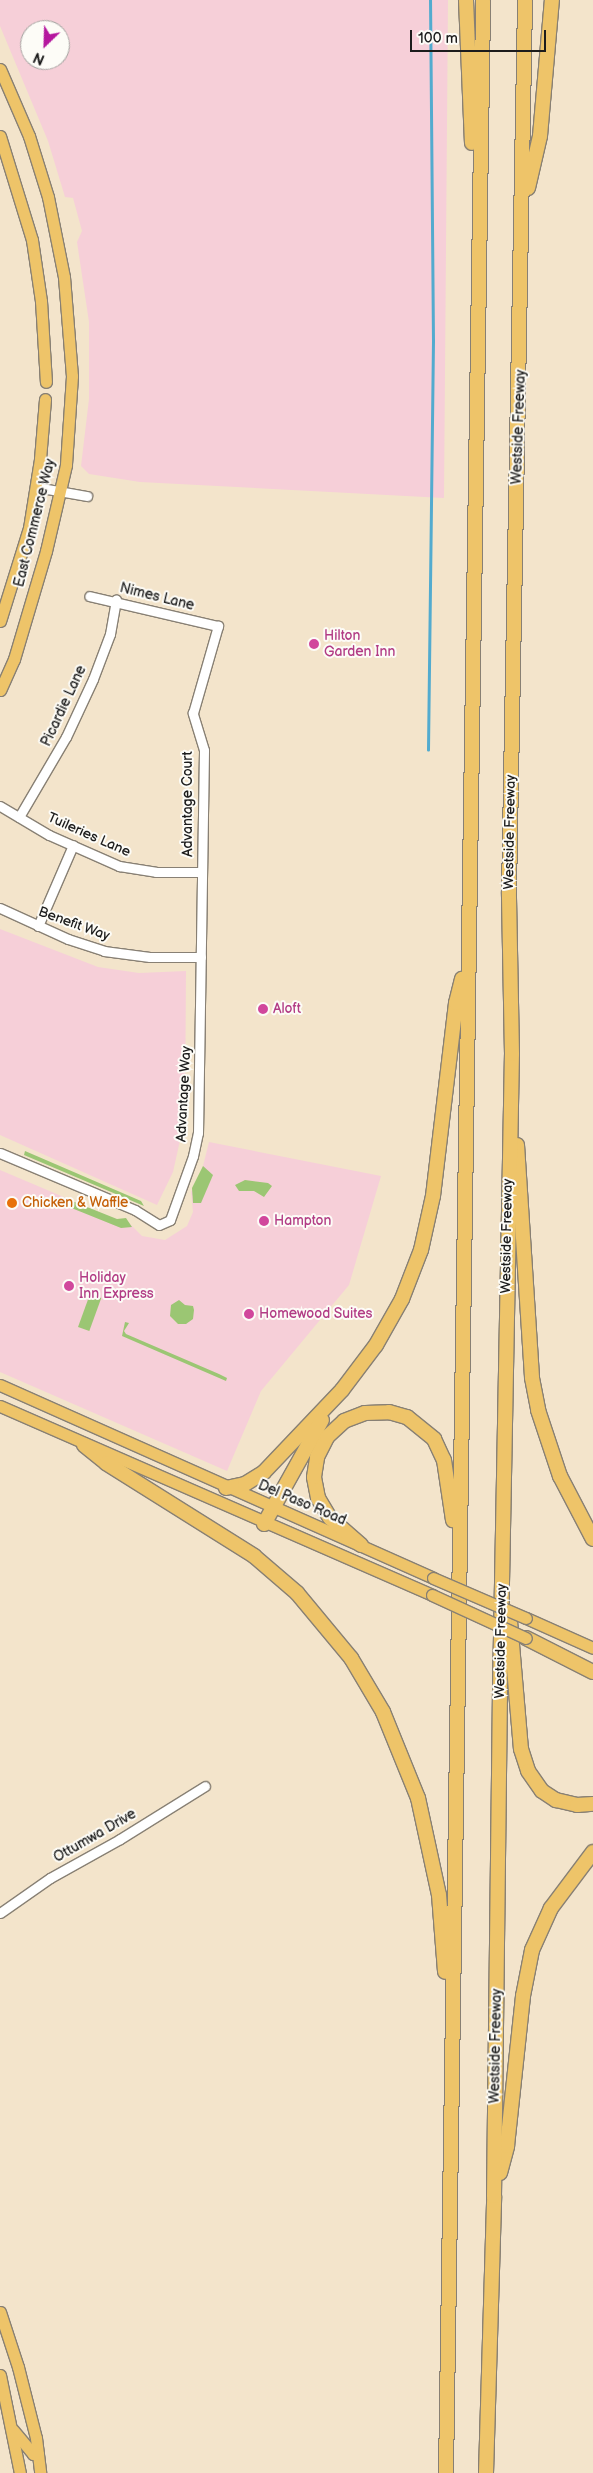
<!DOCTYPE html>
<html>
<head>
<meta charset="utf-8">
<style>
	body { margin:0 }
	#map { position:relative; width:593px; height:2473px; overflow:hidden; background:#f3e4cb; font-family:"Balsamiq Sans",sans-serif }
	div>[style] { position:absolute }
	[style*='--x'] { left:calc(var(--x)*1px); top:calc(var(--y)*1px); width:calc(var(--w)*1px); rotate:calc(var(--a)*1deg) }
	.built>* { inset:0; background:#f6cfd8 }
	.green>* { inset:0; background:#9bc673; transform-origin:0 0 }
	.stream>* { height:2.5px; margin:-1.25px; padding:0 1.25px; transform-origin:1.25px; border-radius:1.25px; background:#52abcf }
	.roads { filter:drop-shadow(1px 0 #888074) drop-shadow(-1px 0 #888074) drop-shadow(0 1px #888074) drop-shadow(0 -1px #888074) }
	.minor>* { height:9px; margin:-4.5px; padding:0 4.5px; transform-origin:4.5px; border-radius:4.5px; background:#fff }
	.major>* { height:11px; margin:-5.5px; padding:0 5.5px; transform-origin:5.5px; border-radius:5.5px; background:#eec469 }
	.highway>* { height:14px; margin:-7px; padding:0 7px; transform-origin:7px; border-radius:7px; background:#eec469 }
	.bridges { filter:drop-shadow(1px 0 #888074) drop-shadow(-1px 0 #888074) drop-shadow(0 1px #888074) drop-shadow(0 -1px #888074) }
	.major-bridge>* { height:11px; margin:-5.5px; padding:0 5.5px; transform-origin:5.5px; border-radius:5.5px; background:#eec469 }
	.dots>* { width:14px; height:14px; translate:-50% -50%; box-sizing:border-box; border:2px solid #fdfcf7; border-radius:50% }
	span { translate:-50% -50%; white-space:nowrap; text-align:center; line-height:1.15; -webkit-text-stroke:4px #fdfcf7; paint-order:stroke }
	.street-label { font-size:14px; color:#1c1c1c }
	.hotel-label { font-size:14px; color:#b23c85 }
	.left { translate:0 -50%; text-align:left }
	.food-label { font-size:14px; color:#c56008 }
	.north { position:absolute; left:20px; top:20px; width:50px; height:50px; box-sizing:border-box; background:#fdfcf7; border:1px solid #a3a29f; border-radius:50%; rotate:204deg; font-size:14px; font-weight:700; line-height:20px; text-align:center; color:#1c1c1c }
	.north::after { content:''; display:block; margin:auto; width:18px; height:22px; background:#b5179e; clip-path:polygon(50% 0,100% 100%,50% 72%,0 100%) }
	.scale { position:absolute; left:410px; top:30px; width:136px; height:22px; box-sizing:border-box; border:2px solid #1c1c1c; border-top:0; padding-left:6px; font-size:15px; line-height:18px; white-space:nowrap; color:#1c1c1c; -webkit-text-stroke:4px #fdfcf7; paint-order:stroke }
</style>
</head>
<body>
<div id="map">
	<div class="built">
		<i style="clip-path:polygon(evenodd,0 0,448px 0,444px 498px,140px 482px,89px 474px,81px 466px,89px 399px,89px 322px,77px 242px,82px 231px,73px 198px,65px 197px,48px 141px,0 26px,0 0,30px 30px,60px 30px,60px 60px,30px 60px,30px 30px)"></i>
		<i style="clip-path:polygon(0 929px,98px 967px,139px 973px,186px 971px,185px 1118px,173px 1172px,157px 1205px,0 1135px)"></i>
		<i style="clip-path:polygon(209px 1142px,381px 1176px,349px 1285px,261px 1391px,227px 1471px,0 1372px,0 1170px,118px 1220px,126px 1220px,142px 1236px,165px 1240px,187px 1226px,193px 1212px,191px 1192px,200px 1178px)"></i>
	</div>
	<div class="green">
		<i style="clip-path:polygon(25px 1151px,141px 1201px,144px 1206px,24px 1155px)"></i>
		<i style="clip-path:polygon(203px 1166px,213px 1175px,201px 1203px,193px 1203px,192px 1188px)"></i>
		<i style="clip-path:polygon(245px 1180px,268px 1183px,272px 1186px,264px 1197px,254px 1191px,239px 1191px,235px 1185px)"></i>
		<i style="clip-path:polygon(62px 1197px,117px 1219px,126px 1218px,132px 1227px,121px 1228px,69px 1207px)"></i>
		<i style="left:90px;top:1294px;width:12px;height:35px;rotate:20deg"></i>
		<i style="clip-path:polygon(179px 1300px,185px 1305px,193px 1306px,194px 1310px,193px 1319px,186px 1324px,178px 1324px,170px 1316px,171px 1305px)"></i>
		<i style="clip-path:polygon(125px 1322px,129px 1323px,124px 1331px,126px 1334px,219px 1374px,227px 1378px,226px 1381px,122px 1336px)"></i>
	</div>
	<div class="stream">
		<i style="--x:428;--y:750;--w:409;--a:-89.3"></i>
		<i style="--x:433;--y:341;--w:341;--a:-90.5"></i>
	</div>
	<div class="roads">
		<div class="minor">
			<i style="--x:36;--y:487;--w:52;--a:10"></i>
			<i style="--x:0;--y:806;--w:57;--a:30.6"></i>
			<i style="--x:49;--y:835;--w:77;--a:23.9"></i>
			<i style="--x:119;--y:866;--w:37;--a:9"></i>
			<i style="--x:156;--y:872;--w:46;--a:0"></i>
			<i style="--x:19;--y:817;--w:93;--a:-59.6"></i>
			<i style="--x:66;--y:737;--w:64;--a:-65"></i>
			<i style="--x:93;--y:679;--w:48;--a:-69.3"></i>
			<i style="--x:110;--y:634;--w:35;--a:-80"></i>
			<i style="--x:0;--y:908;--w:75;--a:24.5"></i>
			<i style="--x:68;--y:939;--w:38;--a:18"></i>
			<i style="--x:104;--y:951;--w:46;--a:7.4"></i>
			<i style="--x:150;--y:957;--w:51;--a:0"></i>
			<i style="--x:38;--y:926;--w:88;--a:-66.6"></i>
			<i style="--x:0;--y:1153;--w:147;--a:22.9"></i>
			<i style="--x:135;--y:1210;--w:28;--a:32"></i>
			<i style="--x:159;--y:1225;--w:12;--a:-24"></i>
			<i style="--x:170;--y:1220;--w:68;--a:-70.2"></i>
			<i style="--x:193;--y:1156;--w:24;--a:-78"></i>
			<i style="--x:198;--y:1133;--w:383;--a:-89.1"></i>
			<i style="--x:204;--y:750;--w:39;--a:-107"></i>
			<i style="--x:193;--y:713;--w:91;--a:-74"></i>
			<i style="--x:218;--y:626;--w:132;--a:-166.9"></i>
			<i style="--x:0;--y:1913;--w:61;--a:-35"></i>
			<i style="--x:50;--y:1878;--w:80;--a:-29.1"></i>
			<i style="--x:120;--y:1839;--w:100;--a:-31.9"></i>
		</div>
		<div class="major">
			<i style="--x:0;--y:69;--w:73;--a:66.6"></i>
			<i style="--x:29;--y:136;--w:64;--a:72.7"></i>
			<i style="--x:48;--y:197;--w:82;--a:78.7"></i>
			<i style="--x:64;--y:277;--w:99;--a:85.4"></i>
			<i style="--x:72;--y:376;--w:89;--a:93.9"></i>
			<i style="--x:66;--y:465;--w:88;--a:103.1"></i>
			<i style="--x:46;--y:551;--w:113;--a:106.5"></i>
			<i style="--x:14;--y:659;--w:34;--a:114"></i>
			<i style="--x:0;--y:136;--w:109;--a:72.9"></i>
			<i style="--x:32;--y:240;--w:62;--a:81.6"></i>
			<i style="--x:41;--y:301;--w:81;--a:86.5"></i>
			<i style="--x:0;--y:621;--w:97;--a:-72.7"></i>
			<i style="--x:29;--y:528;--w:70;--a:-80.9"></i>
			<i style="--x:40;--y:459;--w:60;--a:-85.2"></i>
			<i style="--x:0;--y:1385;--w:474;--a:24"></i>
			<i style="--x:0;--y:1406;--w:472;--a:23.6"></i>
			<i style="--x:526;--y:1618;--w:73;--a:24.1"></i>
			<i style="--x:0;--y:2312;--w:58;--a:71.9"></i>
			<i style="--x:18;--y:2367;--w:73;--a:75.8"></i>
			<i style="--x:36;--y:2438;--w:35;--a:83"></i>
			<i style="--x:0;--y:2375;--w:100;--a:78.5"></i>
			<i style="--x:13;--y:2430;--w:31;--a:50"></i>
			<i style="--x:33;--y:2454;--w:5;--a:0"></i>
		</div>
		<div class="highway">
			<i style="--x:466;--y:0;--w:143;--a:87.6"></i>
			<i style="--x:528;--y:188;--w:53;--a:-77"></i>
			<i style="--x:540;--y:136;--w:137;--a:-85"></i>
			<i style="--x:517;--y:1145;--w:233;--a:86.3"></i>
			<i style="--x:532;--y:1378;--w:33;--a:79"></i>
			<i style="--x:538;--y:1410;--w:70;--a:71.6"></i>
			<i style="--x:560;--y:1476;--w:71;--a:62.4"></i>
			<i style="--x:84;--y:1445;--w:28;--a:39"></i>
			<i style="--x:106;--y:1463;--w:175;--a:32.1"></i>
			<i style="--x:254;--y:1556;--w:57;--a:40.7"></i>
			<i style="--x:297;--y:1593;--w:85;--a:50.3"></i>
			<i style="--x:351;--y:1658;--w:63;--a:59.3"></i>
			<i style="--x:383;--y:1712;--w:93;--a:67.9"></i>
			<i style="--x:418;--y:1798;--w:99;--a:77.8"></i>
			<i style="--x:439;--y:1895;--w:77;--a:85.5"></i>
			<i style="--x:226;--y:1488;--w:19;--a:-12"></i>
			<i style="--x:245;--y:1484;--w:22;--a:-32"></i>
			<i style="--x:264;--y:1472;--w:113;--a:-46.4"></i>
			<i style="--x:342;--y:1390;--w:56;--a:-52.9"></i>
			<i style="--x:376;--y:1345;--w:53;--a:-60.5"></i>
			<i style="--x:402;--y:1299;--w:53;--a:-68.8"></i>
			<i style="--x:421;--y:1250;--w:55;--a:-77.5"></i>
			<i style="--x:433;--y:1196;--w:194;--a:-83.2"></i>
			<i style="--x:456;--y:1003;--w:25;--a:-76"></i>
			<i style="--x:264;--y:1524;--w:119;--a:-60.9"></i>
			<i style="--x:361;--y:1545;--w:41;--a:-138.9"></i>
			<i style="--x:330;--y:1518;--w:23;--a:-121"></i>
			<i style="--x:318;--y:1498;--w:21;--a:-101"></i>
			<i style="--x:314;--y:1477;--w:20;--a:-81"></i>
			<i style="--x:317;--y:1457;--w:22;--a:-63"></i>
			<i style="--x:327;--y:1437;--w:23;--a:-43"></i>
			<i style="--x:344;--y:1421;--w:22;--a:-21"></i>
			<i style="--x:365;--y:1413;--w:24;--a:-2"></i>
			<i style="--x:389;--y:1412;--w:19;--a:16"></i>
			<i style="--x:407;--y:1417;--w:35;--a:39"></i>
			<i style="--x:434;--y:1439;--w:23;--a:65"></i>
			<i style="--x:444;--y:1460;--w:61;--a:81.5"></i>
			<i style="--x:510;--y:1621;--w:128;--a:85.1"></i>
			<i style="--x:521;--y:1749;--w:23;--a:72"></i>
			<i style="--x:528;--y:1771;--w:24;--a:55"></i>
			<i style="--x:542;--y:1791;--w:17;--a:33"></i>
			<i style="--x:556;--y:1800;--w:22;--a:13"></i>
			<i style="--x:577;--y:1805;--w:16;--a:-4"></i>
			<i style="--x:526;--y:1638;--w:75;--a:26.9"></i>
			<i style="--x:500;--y:2173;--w:28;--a:-75"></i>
			<i style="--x:507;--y:2146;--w:151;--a:-83.9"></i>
			<i style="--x:523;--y:1996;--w:47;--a:-78.9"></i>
			<i style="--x:532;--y:1950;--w:46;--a:-65.7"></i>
			<i style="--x:551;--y:1908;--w:70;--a:-53.1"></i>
			<i style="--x:446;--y:2473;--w:2473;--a:-89.14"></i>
			<i style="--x:486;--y:2473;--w:277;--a:-88.3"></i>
			<i style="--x:494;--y:2196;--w:507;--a:-89.32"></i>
			<i style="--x:500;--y:1689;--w:635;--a:-88.92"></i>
			<i style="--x:512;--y:1054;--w:162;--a:-91.1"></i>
			<i style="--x:509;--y:892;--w:892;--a:-88.97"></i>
		</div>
	</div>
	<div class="bridges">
		<div class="major-bridge">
			<i style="--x:433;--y:1578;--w:101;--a:23.3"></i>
			<i style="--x:432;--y:1595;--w:103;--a:24.6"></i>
		</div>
	</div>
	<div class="dots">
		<i style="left:314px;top:644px;background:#d1479c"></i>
		<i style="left:263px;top:1009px;background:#d1479c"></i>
		<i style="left:12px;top:1203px;background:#e8710a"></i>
		<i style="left:264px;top:1221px;background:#d1479c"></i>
		<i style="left:69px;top:1286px;background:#d1479c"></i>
		<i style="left:249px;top:1314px;background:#d1479c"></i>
	</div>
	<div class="street-label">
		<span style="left:519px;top:427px;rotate:-88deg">Westside Freeway</span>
		<span style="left:35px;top:523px;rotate:-76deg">East Commerce Way</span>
		<span style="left:157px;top:597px;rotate:14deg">Nimes Lane</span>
		<span style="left:64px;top:706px;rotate:-65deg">Picardie Lane</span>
		<span style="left:188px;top:804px;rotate:-90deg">Advantage Court</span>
		<span style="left:510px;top:832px;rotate:-89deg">Westside Freeway</span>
		<span style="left:89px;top:835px;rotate:24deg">Tuileries Lane</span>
		<span style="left:74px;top:924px;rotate:20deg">Benefit Way</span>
		<span style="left:184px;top:1094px;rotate:-87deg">Advantage Way</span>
		<span style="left:507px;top:1236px;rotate:-89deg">Westside Freeway</span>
		<span style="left:302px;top:1503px;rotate:23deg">Del Paso Road</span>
		<span style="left:501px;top:1641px;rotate:-89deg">Westside Freeway</span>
		<span style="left:95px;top:1836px;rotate:-30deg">Ottumwa Drive</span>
		<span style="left:496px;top:2046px;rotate:-89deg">Westside Freeway</span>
	</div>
	<div class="hotel-label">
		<span class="left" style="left:324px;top:644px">Hilton<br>Garden Inn</span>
		<span class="left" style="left:273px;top:1009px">Aloft</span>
		<span class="left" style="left:274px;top:1221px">Hampton</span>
		<span class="left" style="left:79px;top:1286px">Holiday<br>Inn Express</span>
		<span class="left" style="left:259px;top:1314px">Homewood Suites</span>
	</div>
	<div class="food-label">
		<span class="left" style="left:22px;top:1203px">Chicken &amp; Waffle</span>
	</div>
	<div class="north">N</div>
	<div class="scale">100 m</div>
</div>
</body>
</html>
